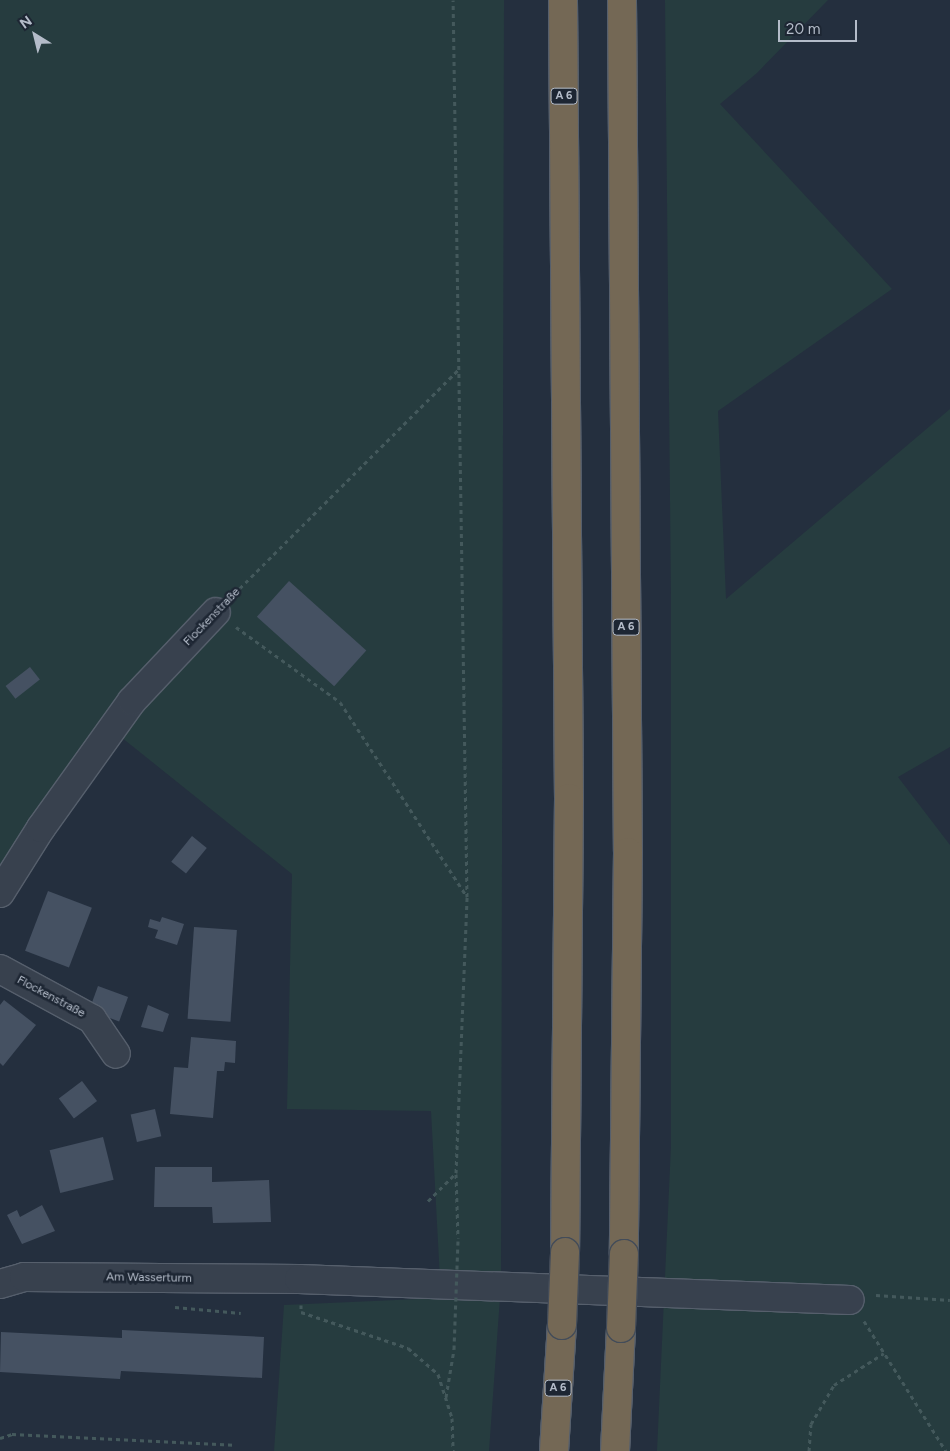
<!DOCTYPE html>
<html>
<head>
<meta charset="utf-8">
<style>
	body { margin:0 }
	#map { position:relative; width:950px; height:1451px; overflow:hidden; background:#242f3e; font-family:Figtree,sans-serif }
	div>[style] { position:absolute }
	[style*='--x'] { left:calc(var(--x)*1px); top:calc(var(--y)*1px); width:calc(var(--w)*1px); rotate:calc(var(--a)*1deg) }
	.green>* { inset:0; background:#263c3f }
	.building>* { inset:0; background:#455162; transform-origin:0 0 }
	.path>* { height:3px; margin-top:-1.5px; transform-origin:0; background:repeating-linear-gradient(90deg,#44595c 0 4px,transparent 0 8px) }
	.roads { filter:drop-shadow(1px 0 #565f6c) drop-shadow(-1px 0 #565f6c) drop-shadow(0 1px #565f6c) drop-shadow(0 -1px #565f6c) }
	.minor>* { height:28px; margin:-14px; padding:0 14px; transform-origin:14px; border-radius:14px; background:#38414e }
	.highway>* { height:28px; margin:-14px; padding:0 14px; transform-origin:14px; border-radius:14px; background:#746855 }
	.path-bridge>* { height:3px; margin-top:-1.5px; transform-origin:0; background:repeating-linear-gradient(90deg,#44595c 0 4px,transparent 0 8px) }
	.bridges { filter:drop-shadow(1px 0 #434c59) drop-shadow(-1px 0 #434c59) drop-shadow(0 1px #434c59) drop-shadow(0 -1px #434c59) }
	.highway-bridge>* { height:28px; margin:-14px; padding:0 14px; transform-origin:14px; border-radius:14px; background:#746855 }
	span { translate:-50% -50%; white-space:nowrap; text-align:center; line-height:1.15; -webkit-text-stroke:5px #1d2633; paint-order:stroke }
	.shield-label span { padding:1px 4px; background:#1d2633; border:1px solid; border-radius:4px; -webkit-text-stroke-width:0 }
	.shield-label { font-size:11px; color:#b4bcc9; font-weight:700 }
	.street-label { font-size:12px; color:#b4bcc9 }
	.north { position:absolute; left:10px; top:10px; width:50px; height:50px; -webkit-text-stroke:4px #1d2633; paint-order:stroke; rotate:324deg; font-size:14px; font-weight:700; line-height:20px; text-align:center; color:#b4bcc9 }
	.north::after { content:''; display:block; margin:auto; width:18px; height:22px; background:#b4bcc9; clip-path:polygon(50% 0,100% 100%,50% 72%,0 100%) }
	.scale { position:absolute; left:778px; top:20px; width:79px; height:22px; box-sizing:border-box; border:2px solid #b4bcc9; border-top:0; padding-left:6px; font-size:15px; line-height:18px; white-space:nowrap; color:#b4bcc9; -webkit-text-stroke:4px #1d2633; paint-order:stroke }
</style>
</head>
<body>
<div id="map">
	<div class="green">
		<i style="clip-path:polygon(0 0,504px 0,501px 1283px,489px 1451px,274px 1451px,284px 1305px,441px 1298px,431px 1111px,287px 1109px,292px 874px,111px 729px,0 869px)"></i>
		<i style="clip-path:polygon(665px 0,828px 0,757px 73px,720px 104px,892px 289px,718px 411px,726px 599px,950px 409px,950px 747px,898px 777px,950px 845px,950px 1451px,657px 1451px,671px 1146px,671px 597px)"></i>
	</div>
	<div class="building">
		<i style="left:289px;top:581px;width:104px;height:48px;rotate:42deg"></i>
		<i style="left:30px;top:667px;width:16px;height:31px;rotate:52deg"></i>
		<i style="left:192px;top:836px;width:19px;height:33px;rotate:39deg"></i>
		<i style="left:48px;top:891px;width:47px;height:64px;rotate:21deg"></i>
		<i style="clip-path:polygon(162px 917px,184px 924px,177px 945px,155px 938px,158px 930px,148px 927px,150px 919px,160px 922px)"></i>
		<i style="left:194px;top:927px;width:43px;height:92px;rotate:4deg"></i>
		<i style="left:98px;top:986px;width:32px;height:26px;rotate:20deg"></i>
		<i style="clip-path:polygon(4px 1000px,36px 1025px,3px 1066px,0 1063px,0 1005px)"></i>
		<i style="clip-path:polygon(148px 1005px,169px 1014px,163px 1032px,141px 1027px)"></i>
		<i style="clip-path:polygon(191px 1037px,236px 1041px,235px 1063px,225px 1062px,224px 1071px,217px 1071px,213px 1118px,170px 1114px,174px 1067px,188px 1068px)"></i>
		<i style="left:82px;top:1081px;width:25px;height:29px;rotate:53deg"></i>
		<i style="left:155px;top:1109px;width:28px;height:25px;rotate:77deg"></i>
		<i style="left:103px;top:1137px;width:44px;height:55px;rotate:76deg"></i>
		<i style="clip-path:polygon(155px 1167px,212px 1167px,212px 1182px,269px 1180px,271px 1222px,213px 1223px,212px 1207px,154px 1207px)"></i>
		<i style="clip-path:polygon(42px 1205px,55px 1231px,22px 1244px,7px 1215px,17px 1210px,20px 1217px)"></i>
		<i style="clip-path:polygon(122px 1330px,264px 1337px,262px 1378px,121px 1371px,120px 1379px,0 1372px,1px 1332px,122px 1338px)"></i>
	</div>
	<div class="path">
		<i style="--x:234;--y:594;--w:317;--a:-45"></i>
		<i style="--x:236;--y:627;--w:128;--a:35.8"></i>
		<i style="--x:340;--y:702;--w:230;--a:56.9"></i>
		<i style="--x:456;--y:1174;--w:64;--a:88.2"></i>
		<i style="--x:428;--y:1201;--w:40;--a:-45"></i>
		<i style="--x:456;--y:1173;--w:276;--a:-87.7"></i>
		<i style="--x:467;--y:897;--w:897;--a:-90.89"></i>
		<i style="--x:876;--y:1295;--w:74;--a:3.9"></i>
		<i style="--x:301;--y:1305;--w:7;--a:90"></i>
		<i style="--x:301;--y:1312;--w:113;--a:18.6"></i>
		<i style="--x:408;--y:1348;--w:40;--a:41"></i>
		<i style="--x:438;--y:1374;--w:46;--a:72.3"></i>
		<i style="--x:452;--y:1418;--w:33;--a:88"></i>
		<i style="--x:175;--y:1307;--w:66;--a:5.2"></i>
		<i style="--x:864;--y:1321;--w:154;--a:57.8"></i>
		<i style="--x:446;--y:1397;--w:49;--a:-80.5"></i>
		<i style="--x:0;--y:1438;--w:13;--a:-18"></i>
		<i style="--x:12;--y:1434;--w:222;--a:2.8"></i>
		<i style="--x:809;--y:1451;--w:27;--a:-86"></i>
		<i style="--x:811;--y:1424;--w:45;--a:-59.5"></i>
		<i style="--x:834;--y:1385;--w:59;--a:-32.6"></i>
	</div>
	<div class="roads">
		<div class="minor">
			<i style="--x:0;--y:893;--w:77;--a:-57.8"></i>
			<i style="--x:41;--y:828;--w:156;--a:-54.4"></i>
			<i style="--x:132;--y:701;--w:122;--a:-46.7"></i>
			<i style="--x:0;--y:969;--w:105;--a:28.5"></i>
			<i style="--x:92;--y:1019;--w:42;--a:55.6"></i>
			<i style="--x:0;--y:1284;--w:25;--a:-16"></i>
			<i style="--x:24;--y:1277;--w:275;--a:0.4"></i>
			<i style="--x:299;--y:1279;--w:551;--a:2.18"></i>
		</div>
		<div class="highway">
			<i style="--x:563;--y:0;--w:798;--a:89.57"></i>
			<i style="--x:569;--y:798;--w:454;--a:90.5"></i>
			<i style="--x:622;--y:0;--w:852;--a:89.6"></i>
			<i style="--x:628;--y:852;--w:402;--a:90.6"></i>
			<i style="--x:554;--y:1451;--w:126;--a:-86.4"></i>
			<i style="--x:615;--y:1451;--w:123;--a:-87.2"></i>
		</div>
	</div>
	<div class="path-bridge">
		<i style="--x:454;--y:1349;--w:111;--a:-87.9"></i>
	</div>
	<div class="bridges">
		<div class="highway-bridge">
			<i style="--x:562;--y:1325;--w:73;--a:-87.6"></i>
			<i style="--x:621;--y:1328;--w:74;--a:-87.7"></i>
		</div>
	</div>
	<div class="shield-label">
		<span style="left:564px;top:96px">A 6</span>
		<span style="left:626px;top:627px">A 6</span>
		<span style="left:558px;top:1388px">A 6</span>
	</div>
	<div class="street-label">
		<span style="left:212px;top:617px;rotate:-46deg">Flockenstraße</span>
		<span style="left:51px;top:997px;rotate:28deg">Flockenstraße</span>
		<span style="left:149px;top:1278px;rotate:1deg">Am Wasserturm</span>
	</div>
	<div class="north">N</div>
	<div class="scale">20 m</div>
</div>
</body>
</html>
